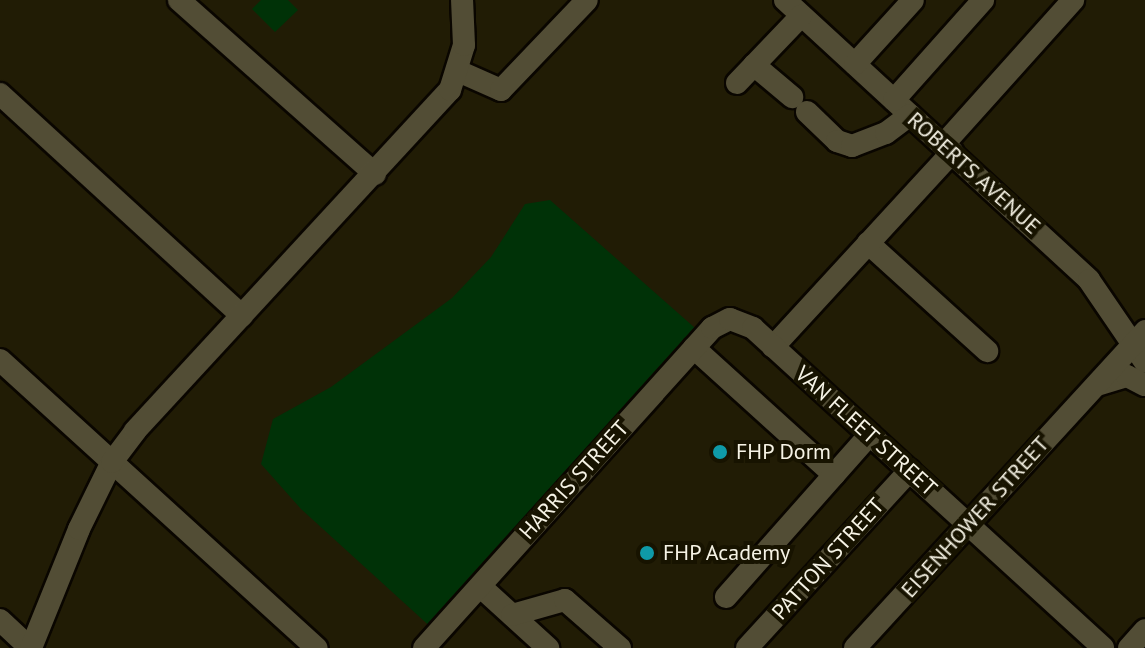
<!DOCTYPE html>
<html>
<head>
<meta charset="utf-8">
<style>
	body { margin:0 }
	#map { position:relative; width:1145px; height:648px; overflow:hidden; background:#211c05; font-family:"PT Sans",sans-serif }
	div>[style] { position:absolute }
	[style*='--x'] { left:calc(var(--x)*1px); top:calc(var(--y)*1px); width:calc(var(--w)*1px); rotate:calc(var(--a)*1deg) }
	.green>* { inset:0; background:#003207 }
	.roads { filter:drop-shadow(2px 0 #0a0600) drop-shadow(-2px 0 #0a0600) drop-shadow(0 2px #0a0600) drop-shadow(0 -2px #0a0600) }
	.minor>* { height:22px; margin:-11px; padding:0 11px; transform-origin:11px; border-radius:11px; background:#524d35 }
	.dots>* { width:22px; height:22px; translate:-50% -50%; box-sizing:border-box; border:4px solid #171300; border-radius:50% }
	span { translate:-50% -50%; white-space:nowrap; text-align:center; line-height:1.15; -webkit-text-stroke:8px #171300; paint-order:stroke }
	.street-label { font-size:22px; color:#f6f3e5 }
	.poi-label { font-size:22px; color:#f6f3e5 }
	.left { translate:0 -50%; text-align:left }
</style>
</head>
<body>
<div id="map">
	<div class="green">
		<i style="clip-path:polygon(261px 0,288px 0,298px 10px,275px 32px,252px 9px)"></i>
		<i style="clip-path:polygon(550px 200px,695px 328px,435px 631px,301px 509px,261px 464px,273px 419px,331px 387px,452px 298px,491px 257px,525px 204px)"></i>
	</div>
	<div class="roads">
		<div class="minor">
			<i style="--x:179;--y:0;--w:262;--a:41.6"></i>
			<i style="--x:785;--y:0;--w:413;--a:42.6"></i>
			<i style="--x:1089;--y:280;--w:99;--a:55.7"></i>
			<i style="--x:855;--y:64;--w:86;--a:-47.8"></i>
			<i style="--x:754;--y:65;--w:50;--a:40.1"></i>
			<i style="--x:458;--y:71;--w:47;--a:23.8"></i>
			<i style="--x:501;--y:90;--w:124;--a:-46.3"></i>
			<i style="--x:737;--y:83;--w:93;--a:-46.3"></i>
			<i style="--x:0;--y:94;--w:328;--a:42.5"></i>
			<i style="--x:894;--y:100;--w:134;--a:-48.3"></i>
			<i style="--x:807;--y:112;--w:42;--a:44"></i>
			<i style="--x:837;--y:141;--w:16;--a:18"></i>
			<i style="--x:852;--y:146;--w:36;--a:-21"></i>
			<i style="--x:886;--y:133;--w:30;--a:-37"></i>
			<i style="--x:943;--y:145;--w:195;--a:-48.1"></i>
			<i style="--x:868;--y:243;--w:161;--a:42.2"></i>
			<i style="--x:773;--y:347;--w:265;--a:-47.4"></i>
			<i style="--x:694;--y:348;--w:189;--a:42.2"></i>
			<i style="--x:0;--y:360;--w:428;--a:42.3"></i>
			<i style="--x:1097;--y:385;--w:31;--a:-17"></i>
			<i style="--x:1127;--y:376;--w:20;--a:27"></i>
			<i style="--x:481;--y:587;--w:91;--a:42.3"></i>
			<i style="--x:726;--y:597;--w:217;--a:-48.5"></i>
			<i style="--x:512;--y:615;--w:55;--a:-15.8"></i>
			<i style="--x:565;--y:600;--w:73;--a:41.1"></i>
			<i style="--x:0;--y:620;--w:41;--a:43"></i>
			<i style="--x:31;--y:648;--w:128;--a:-68"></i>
			<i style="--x:79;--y:529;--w:75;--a:-63.8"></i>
			<i style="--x:112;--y:462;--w:39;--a:-53"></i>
			<i style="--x:135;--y:431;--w:464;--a:-47.3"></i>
			<i style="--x:450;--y:90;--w:47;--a:-72.7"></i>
			<i style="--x:464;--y:45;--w:45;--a:-92.5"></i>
			<i style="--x:424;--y:648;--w:431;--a:-48"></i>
			<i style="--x:712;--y:328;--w:20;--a:-27"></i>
			<i style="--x:730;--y:319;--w:25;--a:21"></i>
			<i style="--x:753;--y:328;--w:474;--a:42.4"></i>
			<i style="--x:747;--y:648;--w:241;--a:-47.5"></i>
			<i style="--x:855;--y:648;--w:430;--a:-47.5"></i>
			<i style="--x:1129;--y:648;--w:24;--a:-48"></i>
		</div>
	</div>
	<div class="dots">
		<i style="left:720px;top:452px;background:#0f9aa8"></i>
		<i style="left:647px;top:553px;background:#0f9aa8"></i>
	</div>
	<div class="street-label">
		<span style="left:974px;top:173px;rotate:42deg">ROBERTS AVENUE</span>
		<span style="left:866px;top:431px;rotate:42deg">VAN FLEET STREET</span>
		<span style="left:574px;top:480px;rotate:-48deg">HARRIS STREET</span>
		<span style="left:975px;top:517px;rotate:-48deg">EISENHOWER STREET</span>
		<span style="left:828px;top:559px;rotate:-48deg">PATTON STREET</span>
	</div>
	<div class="poi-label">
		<span class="left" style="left:736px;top:452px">FHP Dorm</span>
		<span class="left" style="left:663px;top:553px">FHP Academy</span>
	</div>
</div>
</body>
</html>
